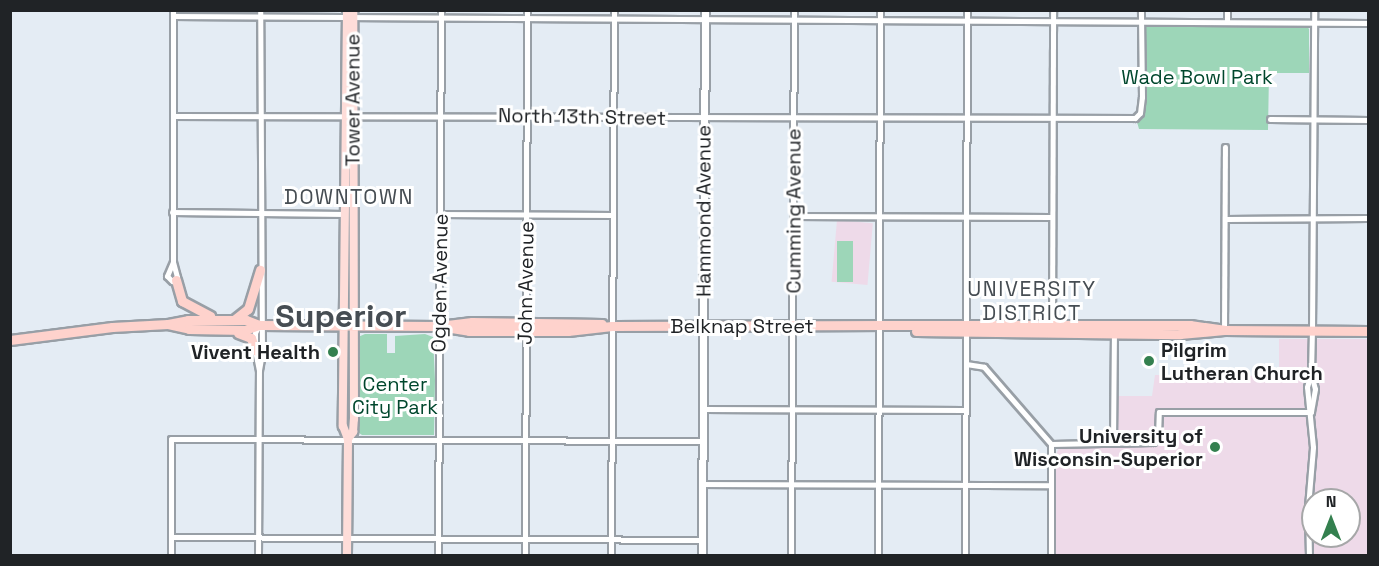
<!DOCTYPE html>
<html>
<head>
<meta charset="utf-8">
<style>
	body { margin:0 }
	#map { position:relative; width:1379px; height:566px; overflow:hidden; background:#e4ecf4; font-family:"Space Grotesk",sans-serif }
	div>[style] { position:absolute }
	[style*='--x'] { left:calc(var(--x)*1px); top:calc(var(--y)*1px); width:calc(var(--w)*1px); rotate:calc(var(--a)*1deg) }
	.education>* { inset:0; background:#eedae9; transform-origin:0 0 }
	.green>* { inset:0; background:#9dd6b8; transform-origin:0 0 }
	.roads { filter:drop-shadow(2px 0 #989fa6) drop-shadow(-2px 0 #989fa6) drop-shadow(0 2px #989fa6) drop-shadow(0 -2px #989fa6) }
	.minor>* { height:5px; margin:-2.5px; padding:0 2.5px; transform-origin:2.5px; border-radius:2.5px; background:#fff }
	.tertiary>* { height:7px; margin:-3.5px; padding:0 3.5px; transform-origin:3.5px; border-radius:3.5px; background:#fff }
	.primary>* { height:8px; margin:-4px; padding:0 4px; transform-origin:4px; border-radius:4px; background:#feddd9 }
	.trunk>* { height:9px; margin:-4.5px; padding:0 4.5px; transform-origin:4.5px; border-radius:4.5px; background:#fed2cc }
	.dots>* { width:16px; height:16px; translate:-50% -50%; box-sizing:border-box; border:3px solid #fff; border-radius:50% }
	span { translate:-50% -50%; white-space:nowrap; text-align:center; line-height:1.15; -webkit-text-stroke:6px #fff; paint-order:stroke }
	.park-label { font-size:20px; color:#00472d }
	.street-label { font-size:20px; color:#202326 }
	.poi-label { font-size:20px; color:#202326; font-weight:700 }
	.left { translate:0 -50%; text-align:left }
	.right { translate:-100% -50%; text-align:right }
	.neighbourhood-label { font-size:21px; color:#464d53; letter-spacing:1.5px }
	.town-label { font-size:32px; color:#464d53; font-weight:700 }
	.frame { position:absolute; inset:0; border:12px solid #202326; pointer-events:none }
	.north { position:absolute; left:1301px; top:488px; width:60px; height:60px; box-sizing:border-box; background:#fff; border:2px solid #a6a7a8; border-radius:50%; rotate:0deg; font-size:16px; font-weight:700; line-height:24px; text-align:center; color:#202326 }
	.north::after { content:''; display:block; margin:auto; width:21px; height:27px; background:#34804f; clip-path:polygon(50% 0,100% 100%,50% 72%,0 100%) }
</style>
</head>
<body>
<div id="map">
	<div class="education">
		<i style="left:837px;top:220px;width:36px;height:62px;rotate:5deg"></i>
		<i style="clip-path:polygon(evenodd,1279px 339px,1368px 339px,1368px 555px,1054px 556px,1055px 456px,1059px 448px,1064px 446px,1116px 446px,1117px 396px,1152px 396px,1155px 375px,1279px 376px,1279px 339px,1313px 500px,1349px 500px,1349px 536px,1313px 536px,1313px 500px)"></i>
	</div>
	<div class="green">
		<i style="clip-path:polygon(1147px 24px,1307px 26px,1309px 29px,1309px 73px,1269px 73px,1268px 130px,1139px 129px,1137px 122px,1142px 118px,1144px 106px,1145px 29px)"></i>
		<i style="left:837px;top:241px;width:16px;height:41px"></i>
		<i style="clip-path:polygon(365px 334px,387px 334px,387px 353px,395px 353px,395px 336px,425px 334px,433px 337px,435px 380px,434px 435px,362px 435px,359px 433px,358px 337px)"></i>
	</div>
	<div class="roads">
		<div class="minor">
			<i style="--x:1227;--y:10;--w:12;--a:90"></i>
			<i style="--x:173;--y:16;--w:1195;--a:0.34"></i>
			<i style="--x:173;--y:116;--w:962;--a:0.12"></i>
			<i style="--x:1135;--y:118;--w:7;--a:-45"></i>
			<i style="--x:1140;--y:113;--w:16;--a:-83"></i>
			<i style="--x:1142;--y:97;--w:87;--a:-90.7"></i>
			<i style="--x:1270;--y:119;--w:98;--a:0.6"></i>
			<i style="--x:172;--y:212;--w:173;--a:0.7"></i>
			<i style="--x:440;--y:214;--w:173;--a:0.3"></i>
			<i style="--x:793;--y:216;--w:259;--a:0.2"></i>
			<i style="--x:1226;--y:219;--w:142;--a:-0.4"></i>
			<i style="--x:173;--y:262;--w:16;--a:75"></i>
			<i style="--x:177;--y:277;--w:6;--a:141"></i>
			<i style="--x:172;--y:281;--w:7;--a:-135"></i>
			<i style="--x:167;--y:276;--w:15;--a:-67"></i>
			<i style="--x:173;--y:262;--w:252;--a:-90"></i>
			<i style="--x:258;--y:327;--w:7;--a:117"></i>
			<i style="--x:255;--y:333;--w:17;--a:90"></i>
			<i style="--x:255;--y:350;--w:20;--a:79"></i>
			<i style="--x:1052;--y:327;--w:317;--a:-89.8"></i>
			<i style="--x:1224;--y:330;--w:183;--a:-89.7"></i>
			<i style="--x:966;--y:364;--w:18;--a:9"></i>
			<i style="--x:984;--y:367;--w:102;--a:49"></i>
			<i style="--x:1311;--y:373;--w:16;--a:76"></i>
			<i style="--x:1315;--y:389;--w:23;--a:100"></i>
			<i style="--x:703;--y:409;--w:262;--a:0.2"></i>
			<i style="--x:1113;--y:443;--w:112;--a:-89.5"></i>
			<i style="--x:1051;--y:444;--w:102;--a:-1.1"></i>
			<i style="--x:1153;--y:442;--w:8;--a:-50"></i>
			<i style="--x:1158;--y:436;--w:24;--a:-88"></i>
			<i style="--x:1159;--y:412;--w:152;--a:0"></i>
			<i style="--x:702;--y:484;--w:349;--a:0.2"></i>
			<i style="--x:171;--y:537;--w:531;--a:0.32"></i>
			<i style="--x:171;--y:556;--w:117;--a:-90"></i>
			<i style="--x:171;--y:439;--w:532;--a:0.22"></i>
			<i style="--x:258;--y:556;--w:186;--a:-89.7"></i>
			<i style="--x:259;--y:370;--w:17;--a:-80"></i>
			<i style="--x:262;--y:353;--w:343;--a:-90.3"></i>
			<i style="--x:438;--y:556;--w:546;--a:-89.69"></i>
			<i style="--x:525;--y:556;--w:546;--a:-89.79"></i>
			<i style="--x:611;--y:556;--w:546;--a:-89.69"></i>
			<i style="--x:791;--y:556;--w:546;--a:-89.69"></i>
			<i style="--x:878;--y:556;--w:546;--a:-89.79"></i>
			<i style="--x:965;--y:556;--w:546;--a:-89.79"></i>
			<i style="--x:1051;--y:556;--w:112;--a:-90"></i>
			<i style="--x:1309;--y:556;--w:49;--a:-91.2"></i>
			<i style="--x:1308;--y:507;--w:60;--a:-85.2"></i>
			<i style="--x:1313;--y:447;--w:60;--a:-95.7"></i>
			<i style="--x:1307;--y:387;--w:15;--a:-74"></i>
			<i style="--x:1311;--y:373;--w:43;--a:-88.7"></i>
			<i style="--x:1312;--y:330;--w:320;--a:-89.6"></i>
		</div>
		<div class="tertiary">
			<i style="--x:702;--y:556;--w:546;--a:-89.69"></i>
		</div>
		<div class="primary">
			<i style="--x:347;--y:10;--w:416;--a:90.6"></i>
			<i style="--x:343;--y:426;--w:14;--a:69"></i>
			<i style="--x:348;--y:439;--w:117;--a:90.5"></i>
			<i style="--x:348;--y:439;--w:9;--a:-54"></i>
			<i style="--x:353;--y:432;--w:13;--a:-86"></i>
			<i style="--x:354;--y:419;--w:409;--a:-90.1"></i>
		</div>
		<div class="trunk">
			<i style="--x:176;--y:280;--w:22;--a:74"></i>
			<i style="--x:182;--y:301;--w:32;--a:28"></i>
			<i style="--x:235;--y:319;--w:16;--a:-38"></i>
			<i style="--x:248;--y:309;--w:41;--a:-72.9"></i>
			<i style="--x:168;--y:324;--w:22;--a:13"></i>
			<i style="--x:189;--y:329;--w:56;--a:1"></i>
			<i style="--x:245;--y:330;--w:15;--a:-20"></i>
			<i style="--x:259;--y:325;--w:180;--a:0.3"></i>
			<i style="--x:439;--y:326;--w:33;--a:-7"></i>
			<i style="--x:472;--y:322;--w:130;--a:0.9"></i>
			<i style="--x:439;--y:326;--w:30;--a:9"></i>
			<i style="--x:469;--y:331;--w:99;--a:0"></i>
			<i style="--x:568;--y:331;--w:44;--a:-6.5"></i>
			<i style="--x:612;--y:326;--w:273;--a:-0.2"></i>
			<i style="--x:885;--y:325;--w:305;--a:0"></i>
			<i style="--x:1190;--y:325;--w:34;--a:8"></i>
			<i style="--x:916;--y:331;--w:264;--a:0.7"></i>
			<i style="--x:1180;--y:334;--w:44;--a:-5.2"></i>
			<i style="--x:1224;--y:330;--w:144;--a:0.4"></i>
			<i style="--x:238;--y:333;--w:14;--a:21"></i>
			<i style="--x:251;--y:338;--w:13;--a:72"></i>
			<i style="--x:10;--y:340;--w:103;--a:-7.3"></i>
			<i style="--x:112;--y:327;--w:56;--a:-3.1"></i>
			<i style="--x:168;--y:324;--w:20;--a:-11"></i>
			<i style="--x:188;--y:320;--w:58;--a:0"></i>
			<i style="--x:246;--y:320;--w:14;--a:21"></i>
		</div>
	</div>
	<div class="dots">
		<i style="left:333px;top:352px;background:#34804f"></i>
		<i style="left:1149px;top:361px;background:#34804f"></i>
		<i style="left:1215px;top:447px;background:#34804f"></i>
	</div>
	<div class="park-label">
		<span style="left:1197px;top:77px">Wade Bowl Park</span>
		<span style="left:395px;top:396px">Center<br>City Park</span>
	</div>
	<div class="street-label">
		<span style="left:353px;top:100px;rotate:-90deg">Tower Avenue</span>
		<span style="left:582px;top:117px;rotate:1deg">North 13th Street</span>
		<span style="left:704px;top:211px;rotate:-90deg">Hammond Avenue</span>
		<span style="left:794px;top:211px;rotate:-90deg">Cumming Avenue</span>
		<span style="left:440px;top:283px;rotate:-89deg">Ogden Avenue</span>
		<span style="left:526px;top:283px;rotate:-89deg">John Avenue</span>
		<span style="left:742px;top:326px">Belknap Street</span>
	</div>
	<div class="poi-label">
		<span class="left" style="left:1161px;top:362px">Pilgrim<br>Lutheran Church</span>
		<span class="right" style="left:320px;top:352px">Vivent Health</span>
		<span class="right" style="left:1203px;top:448px">University of<br>Wisconsin-Superior</span>
	</div>
	<div class="neighbourhood-label">
		<span style="left:349px;top:197px">DOWNTOWN</span>
		<span style="left:1032px;top:301px">UNIVERSITY<br>DISTRICT</span>
	</div>
	<div class="town-label">
		<span style="left:341px;top:316px">Superior</span>
	</div>
	<div class="frame"></div>
	<div class="north">N</div>
</div>
</body>
</html>
